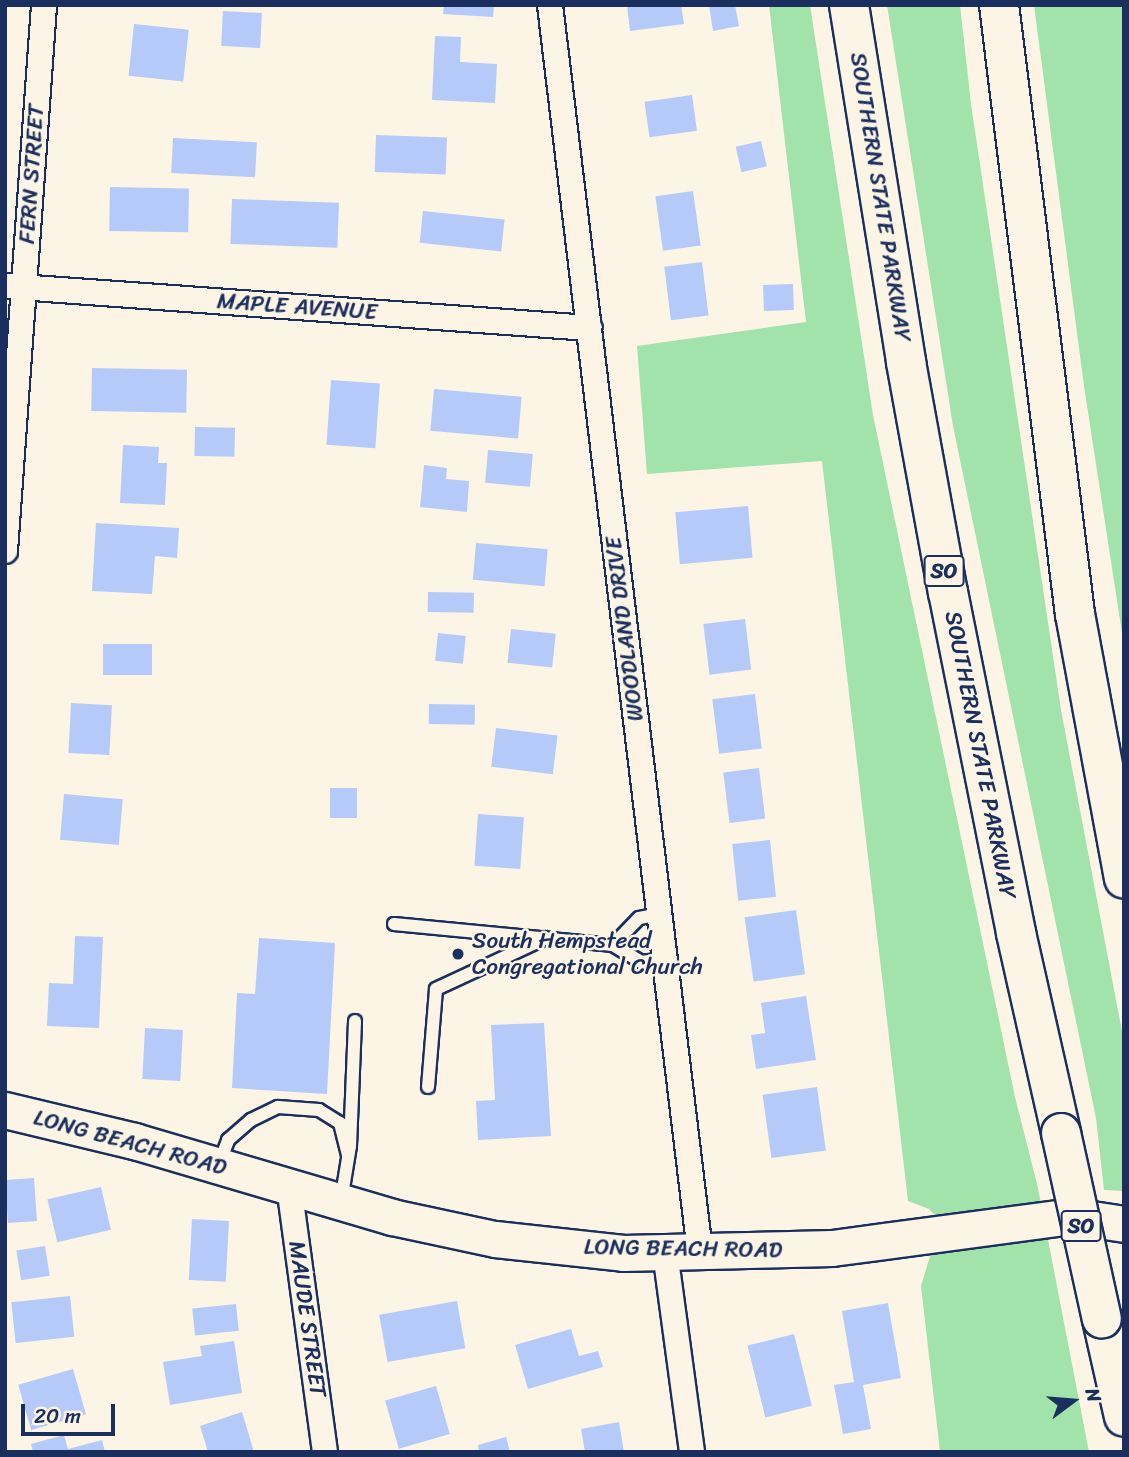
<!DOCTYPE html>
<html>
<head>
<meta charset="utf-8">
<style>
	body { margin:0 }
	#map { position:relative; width:1129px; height:1457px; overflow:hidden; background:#fcf5e5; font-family:Sriracha,sans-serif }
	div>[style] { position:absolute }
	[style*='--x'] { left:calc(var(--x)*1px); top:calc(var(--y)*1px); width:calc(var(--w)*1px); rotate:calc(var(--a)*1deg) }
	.green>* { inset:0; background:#a2e2ab }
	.building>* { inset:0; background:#b5caf9; transform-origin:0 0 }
	.roads { filter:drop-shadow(2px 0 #1b2f5e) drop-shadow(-2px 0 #1b2f5e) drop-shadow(0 2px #1b2f5e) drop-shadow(0 -2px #1b2f5e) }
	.service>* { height:12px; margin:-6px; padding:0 6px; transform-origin:6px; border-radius:6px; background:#fcf5e5 }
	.minor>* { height:24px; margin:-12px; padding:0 12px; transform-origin:12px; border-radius:12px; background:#fcf5e5 }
	.secondary>* { height:35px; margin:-17.5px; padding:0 17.5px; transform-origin:17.5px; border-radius:17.5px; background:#fcf5e5 }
	.motorway>* { height:38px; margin:-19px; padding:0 19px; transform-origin:19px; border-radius:19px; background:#fcf5e5 }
	.bridges { filter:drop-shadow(2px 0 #1b2f5e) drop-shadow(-2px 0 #1b2f5e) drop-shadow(0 2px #1b2f5e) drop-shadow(0 -2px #1b2f5e) }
	.motorway-bridge>* { height:38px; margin:-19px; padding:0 19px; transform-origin:19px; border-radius:19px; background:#fcf5e5 }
	.dots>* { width:19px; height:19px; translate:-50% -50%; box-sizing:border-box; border:4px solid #fcf5e5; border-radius:50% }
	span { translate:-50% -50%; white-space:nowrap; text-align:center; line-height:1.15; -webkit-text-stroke:5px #fcf5e5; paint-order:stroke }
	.shield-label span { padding:2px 5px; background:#fcf5e5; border:2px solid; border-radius:5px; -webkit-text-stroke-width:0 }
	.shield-label { font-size:21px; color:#1b2f5e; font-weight:700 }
	.street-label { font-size:23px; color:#1b2f5e }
	.poi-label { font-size:23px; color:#1b2f5e }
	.left { translate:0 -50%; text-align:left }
	.frame { position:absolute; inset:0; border:7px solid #1b2f5e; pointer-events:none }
	.north { position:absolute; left:1038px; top:1366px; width:70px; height:70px; -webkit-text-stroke:5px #fcf5e5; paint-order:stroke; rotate:74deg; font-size:19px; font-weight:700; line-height:28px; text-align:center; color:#1b2f5e }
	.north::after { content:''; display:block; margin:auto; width:24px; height:32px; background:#1b2f5e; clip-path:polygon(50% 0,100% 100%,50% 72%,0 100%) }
	.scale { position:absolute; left:21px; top:1404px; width:94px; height:32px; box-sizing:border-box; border:4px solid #1b2f5e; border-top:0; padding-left:9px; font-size:21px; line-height:24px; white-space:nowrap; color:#1b2f5e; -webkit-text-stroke:5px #fcf5e5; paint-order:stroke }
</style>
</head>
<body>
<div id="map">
	<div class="green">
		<i style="clip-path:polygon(769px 5px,810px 5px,873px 415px,1015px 1097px,1038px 1188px,1089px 1452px,940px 1452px,921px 1286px,931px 1253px,944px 1225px,929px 1209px,908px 1201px,822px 461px,647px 474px,637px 346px,806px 322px)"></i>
		<i style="clip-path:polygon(887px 5px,960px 5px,971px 104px,1061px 710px,1124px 1042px,1124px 1191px,1104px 1190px,1096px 1118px,953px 426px)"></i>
		<i style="clip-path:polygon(1034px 5px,1124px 5px,1124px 646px,1084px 386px)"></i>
	</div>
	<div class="building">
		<i style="clip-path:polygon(444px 5px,494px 5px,493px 17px,443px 14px)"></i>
		<i style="clip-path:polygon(627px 5px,681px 5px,684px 24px,630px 31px)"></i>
		<i style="clip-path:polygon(709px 5px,735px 5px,739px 26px,713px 31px)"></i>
		<i style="left:223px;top:11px;width:39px;height:35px;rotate:3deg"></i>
		<i style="left:134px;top:24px;width:55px;height:52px;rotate:6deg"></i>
		<i style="clip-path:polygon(435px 36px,461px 37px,460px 62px,497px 64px,495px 103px,432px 100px)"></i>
		<i style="left:692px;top:95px;width:36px;height:48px;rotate:82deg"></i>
		<i style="left:376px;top:135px;width:71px;height:37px;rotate:2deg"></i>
		<i style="left:173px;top:138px;width:84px;height:35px;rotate:3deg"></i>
		<i style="left:761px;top:141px;width:26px;height:26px;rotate:77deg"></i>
		<i style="left:110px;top:187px;width:79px;height:44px;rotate:1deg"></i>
		<i style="left:693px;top:191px;width:55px;height:38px;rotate:82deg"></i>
		<i style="left:232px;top:199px;width:107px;height:45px;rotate:2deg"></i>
		<i style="left:423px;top:211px;width:82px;height:32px;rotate:6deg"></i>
		<i style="left:702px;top:262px;width:54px;height:38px;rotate:83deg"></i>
		<i style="left:793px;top:284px;width:26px;height:30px;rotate:88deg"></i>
		<i style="left:92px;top:368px;width:95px;height:43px;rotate:1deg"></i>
		<i style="left:331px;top:380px;width:49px;height:65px;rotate:4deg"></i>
		<i style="left:434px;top:389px;width:88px;height:42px;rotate:5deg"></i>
		<i style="left:195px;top:427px;width:40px;height:29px;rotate:1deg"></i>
		<i style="clip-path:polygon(123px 445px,159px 447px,158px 463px,167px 463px,165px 505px,120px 503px)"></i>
		<i style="left:488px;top:450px;width:45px;height:33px;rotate:5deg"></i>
		<i style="clip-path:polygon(424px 465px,447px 468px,446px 479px,469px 481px,467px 512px,420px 507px)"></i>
		<i style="left:748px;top:506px;width:52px;height:73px;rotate:85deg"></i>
		<i style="clip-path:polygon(96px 523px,179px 528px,177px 558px,155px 556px,152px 594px,92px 591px)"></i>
		<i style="left:476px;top:543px;width:72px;height:37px;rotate:5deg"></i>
		<i style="left:428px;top:592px;width:46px;height:20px;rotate:1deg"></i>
		<i style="left:745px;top:619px;width:51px;height:42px;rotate:83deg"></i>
		<i style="left:511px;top:629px;width:45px;height:34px;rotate:6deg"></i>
		<i style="left:438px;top:633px;width:28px;height:28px;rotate:6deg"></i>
		<i style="left:103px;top:644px;width:49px;height:31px"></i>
		<i style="left:755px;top:694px;width:55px;height:43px;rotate:83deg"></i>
		<i style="left:71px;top:703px;width:41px;height:50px;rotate:3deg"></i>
		<i style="left:429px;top:704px;width:46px;height:20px;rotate:1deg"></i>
		<i style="left:496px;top:728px;width:62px;height:39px;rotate:7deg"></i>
		<i style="left:759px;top:768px;width:51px;height:36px;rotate:83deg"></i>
		<i style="left:330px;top:788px;width:27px;height:30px"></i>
		<i style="left:64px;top:794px;width:59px;height:46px;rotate:5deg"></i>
		<i style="left:478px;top:814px;width:46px;height:52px;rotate:4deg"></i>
		<i style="left:770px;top:840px;width:57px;height:38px;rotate:84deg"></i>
		<i style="left:796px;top:910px;width:65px;height:52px;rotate:82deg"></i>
		<i style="clip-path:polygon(75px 936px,103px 937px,99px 1028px,47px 1026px,49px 983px,73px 984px)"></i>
		<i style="clip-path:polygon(259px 938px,335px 943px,327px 1094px,232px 1088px,237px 993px,255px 994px)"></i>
		<i style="clip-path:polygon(806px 996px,816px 1060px,756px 1069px,751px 1035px,765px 1033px,761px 1003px)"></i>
		<i style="clip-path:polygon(544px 1023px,551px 1136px,478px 1140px,476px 1101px,495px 1100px,491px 1025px)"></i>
		<i style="left:145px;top:1028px;width:38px;height:51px;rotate:3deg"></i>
		<i style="left:817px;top:1087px;width:64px;height:55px;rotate:82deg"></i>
		<i style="left:34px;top:1178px;width:43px;height:29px;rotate:86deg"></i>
		<i style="left:101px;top:1187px;width:44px;height:55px;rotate:77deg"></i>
		<i style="left:192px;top:1219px;width:37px;height:61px;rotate:3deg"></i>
		<i style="left:45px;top:1246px;width:30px;height:29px;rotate:81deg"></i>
		<i style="left:70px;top:1296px;width:41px;height:59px;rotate:84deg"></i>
		<i style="left:457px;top:1301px;width:48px;height:79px;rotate:80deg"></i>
		<i style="clip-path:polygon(888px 1303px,901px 1378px,863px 1385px,871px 1429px,843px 1434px,834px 1385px,854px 1382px,842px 1311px)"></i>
		<i style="left:236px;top:1304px;width:27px;height:44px;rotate:84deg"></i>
		<i style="clip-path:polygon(571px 1329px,579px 1356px,598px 1351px,603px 1367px,528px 1389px,515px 1345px)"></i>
		<i style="left:794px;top:1334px;width:74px;height:48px;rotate:76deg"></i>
		<i style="clip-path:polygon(234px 1341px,242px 1393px,170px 1405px,163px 1362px,202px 1356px,200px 1346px)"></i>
		<i style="left:73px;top:1369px;width:47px;height:57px;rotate:74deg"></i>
		<i style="left:436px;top:1386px;width:50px;height:53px;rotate:74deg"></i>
		<i style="clip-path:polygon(242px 1412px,254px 1452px,208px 1452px,200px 1426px)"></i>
		<i style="clip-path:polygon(619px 1422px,624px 1452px,585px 1452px,581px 1429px)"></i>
		<i style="clip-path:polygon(64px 1435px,68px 1449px,102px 1440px,105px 1452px,33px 1452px,31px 1444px)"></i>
		<i style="clip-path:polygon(506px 1437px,510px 1452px,479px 1452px,478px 1445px)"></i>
	</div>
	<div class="roads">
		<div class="service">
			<i style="--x:660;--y:914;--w:21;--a:169"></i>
			<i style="--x:639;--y:918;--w:37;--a:134"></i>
			<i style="--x:613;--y:945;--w:33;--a:31"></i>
			<i style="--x:641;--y:962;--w:24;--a:-7"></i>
			<i style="--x:394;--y:924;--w:220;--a:5.5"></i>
			<i style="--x:428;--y:1087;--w:98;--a:-85.3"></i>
			<i style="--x:436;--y:989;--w:121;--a:-24.9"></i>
			<i style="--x:219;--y:1164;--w:26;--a:-69"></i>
			<i style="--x:228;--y:1140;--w:30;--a:-41"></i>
			<i style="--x:251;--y:1120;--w:30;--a:-26"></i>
			<i style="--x:278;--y:1107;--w:41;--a:4.2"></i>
			<i style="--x:319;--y:1110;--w:25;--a:32"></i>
			<i style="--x:340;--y:1123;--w:33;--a:76"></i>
			<i style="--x:341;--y:1201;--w:56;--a:-80.7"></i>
			<i style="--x:350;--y:1146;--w:125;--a:-87.7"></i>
		</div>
		<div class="minor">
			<i style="--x:550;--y:5;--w:1256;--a:83.14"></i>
			<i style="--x:5;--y:286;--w:586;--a:4.11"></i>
			<i style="--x:5;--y:551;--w:547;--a:-85.91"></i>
			<i style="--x:289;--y:1186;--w:268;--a:82.3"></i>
			<i style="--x:665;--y:1252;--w:202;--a:82.3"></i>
		</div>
		<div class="secondary">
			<i style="--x:5;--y:1110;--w:133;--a:13.5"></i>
			<i style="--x:134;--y:1141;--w:269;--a:16.4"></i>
			<i style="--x:392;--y:1217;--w:105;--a:12.1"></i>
			<i style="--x:495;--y:1239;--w:129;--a:6.2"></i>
			<i style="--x:623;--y:1253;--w:209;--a:-1.4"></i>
			<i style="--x:832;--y:1248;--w:242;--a:-7.6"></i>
			<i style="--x:1072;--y:1216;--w:53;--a:8.7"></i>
		</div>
		<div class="motorway">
			<i style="--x:849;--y:5;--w:362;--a:80.9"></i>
			<i style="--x:906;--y:362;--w:234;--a:79.7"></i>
			<i style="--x:948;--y:592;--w:348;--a:78.7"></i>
			<i style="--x:1016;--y:933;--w:205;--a:77.3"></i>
			<i style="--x:999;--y:5;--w:614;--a:82.89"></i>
			<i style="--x:1075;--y:614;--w:269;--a:79.5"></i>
			<i style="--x:1102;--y:1319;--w:100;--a:77.3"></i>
		</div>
	</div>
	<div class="bridges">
		<div class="motorway-bridge">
			<i style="--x:1061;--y:1133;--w:190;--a:77.6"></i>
		</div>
	</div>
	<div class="dots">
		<i style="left:458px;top:954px;background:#1b2f5e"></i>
	</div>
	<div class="shield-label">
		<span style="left:944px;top:571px">SO</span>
		<span style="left:1081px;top:1226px">SO</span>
	</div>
	<div class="street-label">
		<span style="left:32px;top:174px;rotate:-86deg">FERN STREET</span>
		<span style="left:880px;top:197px;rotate:81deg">SOUTHERN STATE PARKWAY</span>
		<span style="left:297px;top:307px;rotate:4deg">MAPLE AVENUE</span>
		<span style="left:625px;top:629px;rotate:-97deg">WOODLAND DRIVE</span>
		<span style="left:980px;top:755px;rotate:79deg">SOUTHERN STATE PARKWAY</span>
		<span style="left:130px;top:1143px;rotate:15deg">LONG BEACH ROAD</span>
		<span style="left:683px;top:1249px;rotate:1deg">LONG BEACH ROAD</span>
		<span style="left:307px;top:1319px;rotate:82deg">MAUDE STREET</span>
	</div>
	<div class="poi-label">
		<span class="left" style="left:472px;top:954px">South Hempstead<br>Congregational Church</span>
	</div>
	<div class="frame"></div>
	<div class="north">N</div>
	<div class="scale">20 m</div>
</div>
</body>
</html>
